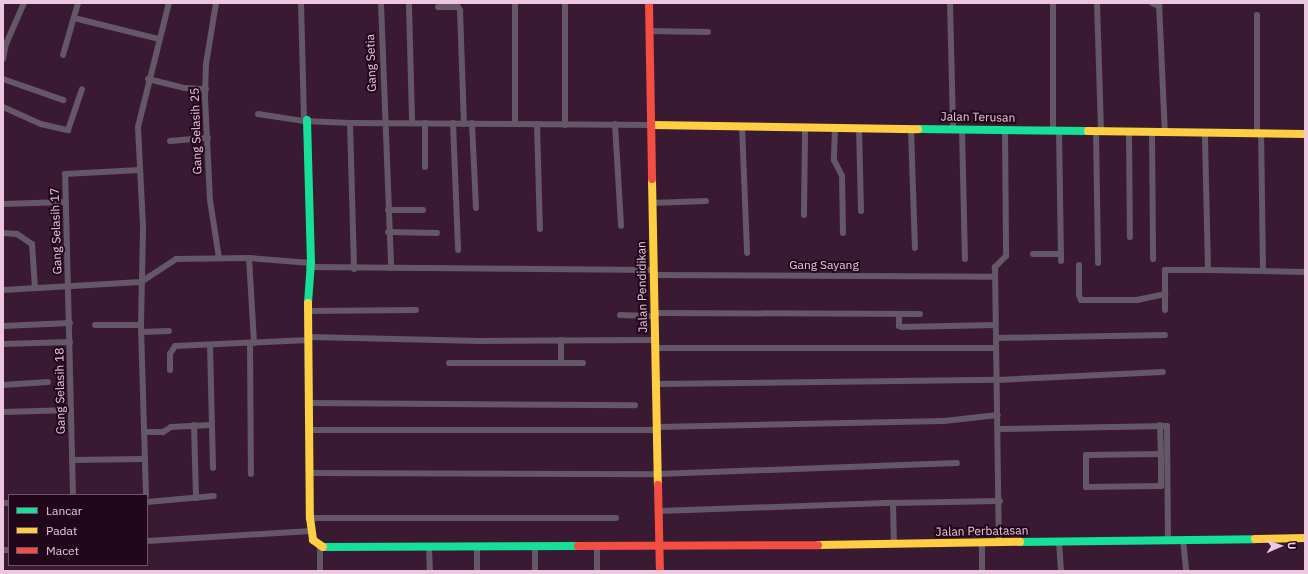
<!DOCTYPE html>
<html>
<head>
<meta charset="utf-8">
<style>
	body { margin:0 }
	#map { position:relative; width:1308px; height:574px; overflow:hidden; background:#3a1932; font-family:"IBM Plex Sans",sans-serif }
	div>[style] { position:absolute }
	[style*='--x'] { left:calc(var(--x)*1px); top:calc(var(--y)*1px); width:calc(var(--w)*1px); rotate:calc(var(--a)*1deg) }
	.street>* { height:6px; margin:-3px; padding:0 3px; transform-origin:3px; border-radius:3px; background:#635768 }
	.fast>* { height:8px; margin:-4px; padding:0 4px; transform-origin:4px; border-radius:4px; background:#16e098 }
	.slow>* { height:8px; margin:-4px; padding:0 4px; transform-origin:4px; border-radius:4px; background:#ffcf43 }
	.jam>* { height:8px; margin:-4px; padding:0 4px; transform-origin:4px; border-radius:4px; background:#f24e42 }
	span { translate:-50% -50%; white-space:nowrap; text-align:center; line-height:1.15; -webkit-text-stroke:4px #200719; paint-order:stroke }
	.street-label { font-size:12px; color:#ecc7df }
	.frame { position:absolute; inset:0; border:4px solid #ecc7df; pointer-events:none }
	.legend { position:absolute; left:8px; top:494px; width:140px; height:72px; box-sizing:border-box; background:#200719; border:1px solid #725468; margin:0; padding:5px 7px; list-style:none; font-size:12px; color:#ecc7df }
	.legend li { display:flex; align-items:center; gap:8px; height:20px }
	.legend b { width:20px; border:1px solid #725468 }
	.north { position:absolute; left:1260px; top:526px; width:40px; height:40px; -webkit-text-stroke:3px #200719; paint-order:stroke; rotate:88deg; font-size:11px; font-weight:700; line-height:16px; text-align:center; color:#ecc7df }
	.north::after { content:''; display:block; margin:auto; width:14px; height:18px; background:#ecc7df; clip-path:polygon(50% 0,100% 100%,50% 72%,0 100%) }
</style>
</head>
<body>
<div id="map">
	<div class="street">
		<i style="--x:216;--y:3;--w:62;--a:99.3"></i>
		<i style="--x:206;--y:64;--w:34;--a:92"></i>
		<i style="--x:205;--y:98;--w:102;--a:87.2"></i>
		<i style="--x:210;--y:200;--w:59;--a:81.2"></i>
		<i style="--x:301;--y:3;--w:118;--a:88.5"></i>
		<i style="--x:381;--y:3;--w:265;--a:87.8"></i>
		<i style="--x:565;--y:3;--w:122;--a:90"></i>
		<i style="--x:950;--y:3;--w:126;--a:88.6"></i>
		<i style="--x:1053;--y:3;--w:127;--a:90"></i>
		<i style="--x:1097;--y:3;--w:128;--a:88.2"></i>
		<i style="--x:1152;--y:3;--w:8;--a:23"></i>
		<i style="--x:1159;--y:3;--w:130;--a:87.4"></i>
		<i style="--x:409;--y:5;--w:118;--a:88.5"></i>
		<i style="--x:438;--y:7;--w:20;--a:0"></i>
		<i style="--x:458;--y:7;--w:4;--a:56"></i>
		<i style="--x:460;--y:10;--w:114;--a:88"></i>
		<i style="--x:1257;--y:15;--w:118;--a:90"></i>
		<i style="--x:74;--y:18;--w:88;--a:13.9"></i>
		<i style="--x:649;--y:31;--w:59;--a:1"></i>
		<i style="--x:63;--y:55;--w:54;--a:-73.9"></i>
		<i style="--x:3;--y:59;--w:15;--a:-79"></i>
		<i style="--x:6;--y:44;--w:45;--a:-66.3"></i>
		<i style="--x:3;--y:79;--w:64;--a:19.3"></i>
		<i style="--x:148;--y:79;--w:37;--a:14"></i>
		<i style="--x:184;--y:88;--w:22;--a:3"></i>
		<i style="--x:3;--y:107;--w:42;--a:24.1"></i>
		<i style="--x:41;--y:124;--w:28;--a:13"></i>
		<i style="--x:68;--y:130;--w:43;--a:-71.1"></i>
		<i style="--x:258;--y:114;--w:47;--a:8.7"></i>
		<i style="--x:304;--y:121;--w:46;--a:2.5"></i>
		<i style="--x:350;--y:123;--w:302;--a:0.4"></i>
		<i style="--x:350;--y:123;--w:146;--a:88.4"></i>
		<i style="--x:425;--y:123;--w:44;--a:90"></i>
		<i style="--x:453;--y:123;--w:127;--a:87.7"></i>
		<i style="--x:472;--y:123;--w:85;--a:87.3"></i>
		<i style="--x:515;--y:124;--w:121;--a:-90"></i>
		<i style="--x:537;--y:124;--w:105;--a:88.4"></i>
		<i style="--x:615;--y:124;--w:102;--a:86.6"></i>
		<i style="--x:742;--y:126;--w:127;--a:87.7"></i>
		<i style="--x:835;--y:127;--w:33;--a:92"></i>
		<i style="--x:834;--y:160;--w:18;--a:63"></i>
		<i style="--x:842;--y:176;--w:57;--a:89"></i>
		<i style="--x:859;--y:128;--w:83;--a:88.6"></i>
		<i style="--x:911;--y:129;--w:119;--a:88.1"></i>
		<i style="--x:962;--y:129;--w:130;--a:88.7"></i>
		<i style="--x:1005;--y:130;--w:126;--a:89.5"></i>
		<i style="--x:1006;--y:256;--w:16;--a:135"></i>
		<i style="--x:995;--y:267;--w:71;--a:89.2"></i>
		<i style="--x:996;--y:338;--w:169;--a:-1"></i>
		<i style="--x:1059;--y:130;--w:131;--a:89.1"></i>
		<i style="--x:1096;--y:131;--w:132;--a:89.1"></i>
		<i style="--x:1129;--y:132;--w:105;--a:89.5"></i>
		<i style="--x:1152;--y:133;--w:126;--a:89.5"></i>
		<i style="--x:170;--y:141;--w:38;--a:-5"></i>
		<i style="--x:652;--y:203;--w:54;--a:-2.1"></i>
		<i style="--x:3;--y:204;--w:63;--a:-1.8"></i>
		<i style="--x:388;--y:210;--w:35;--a:0"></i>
		<i style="--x:804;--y:215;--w:88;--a:-89.3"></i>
		<i style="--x:388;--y:232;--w:49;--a:1.2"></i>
		<i style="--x:3;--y:233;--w:14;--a:4"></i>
		<i style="--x:17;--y:234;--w:18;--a:34"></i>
		<i style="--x:32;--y:244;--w:44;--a:86.1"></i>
		<i style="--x:1033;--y:254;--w:28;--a:0"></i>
		<i style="--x:249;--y:258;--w:85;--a:86.6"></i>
		<i style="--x:1079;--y:265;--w:30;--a:90"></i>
		<i style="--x:1079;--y:295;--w:5;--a:68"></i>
		<i style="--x:1081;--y:300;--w:56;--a:0"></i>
		<i style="--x:1137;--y:300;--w:29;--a:-12"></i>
		<i style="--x:309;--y:267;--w:345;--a:0.5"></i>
		<i style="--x:1208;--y:270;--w:55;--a:1"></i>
		<i style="--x:1263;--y:271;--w:138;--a:-90.8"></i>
		<i style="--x:1263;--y:271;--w:42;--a:1.4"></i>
		<i style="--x:654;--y:275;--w:341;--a:0.3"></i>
		<i style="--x:3;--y:290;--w:138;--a:-3.3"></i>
		<i style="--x:141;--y:282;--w:42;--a:-33.3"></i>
		<i style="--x:176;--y:259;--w:73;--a:-0.8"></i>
		<i style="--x:249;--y:258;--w:62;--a:4.6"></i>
		<i style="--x:1165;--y:310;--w:40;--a:-90"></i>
		<i style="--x:1165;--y:270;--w:43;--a:0"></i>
		<i style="--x:1208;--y:270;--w:137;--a:-91.3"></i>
		<i style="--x:308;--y:311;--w:108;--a:-0.5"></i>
		<i style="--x:655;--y:313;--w:265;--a:0.2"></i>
		<i style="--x:899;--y:314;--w:12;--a:90"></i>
		<i style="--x:899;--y:326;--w:3;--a:18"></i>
		<i style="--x:902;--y:327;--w:93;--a:-1.2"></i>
		<i style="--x:620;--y:315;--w:35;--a:2"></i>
		<i style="--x:95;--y:325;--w:46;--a:0"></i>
		<i style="--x:3;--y:326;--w:67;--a:-2.6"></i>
		<i style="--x:142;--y:332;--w:27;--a:-2"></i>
		<i style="--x:309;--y:337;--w:171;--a:1.3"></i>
		<i style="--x:480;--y:341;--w:175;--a:-0.3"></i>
		<i style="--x:996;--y:338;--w:204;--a:89.2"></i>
		<i style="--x:561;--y:340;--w:23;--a:90"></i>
		<i style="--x:250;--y:343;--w:131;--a:89.6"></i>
		<i style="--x:3;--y:344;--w:67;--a:-1.7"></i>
		<i style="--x:210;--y:345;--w:123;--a:88.6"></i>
		<i style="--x:655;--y:348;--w:341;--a:0"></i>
		<i style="--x:449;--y:363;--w:134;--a:0"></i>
		<i style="--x:170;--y:370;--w:16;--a:-90"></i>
		<i style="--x:170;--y:354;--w:9;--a:-58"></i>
		<i style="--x:175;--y:346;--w:134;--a:-2.6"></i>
		<i style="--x:656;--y:384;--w:341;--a:-0.7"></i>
		<i style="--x:997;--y:380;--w:166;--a:-2.8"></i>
		<i style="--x:3;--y:385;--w:45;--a:-3.8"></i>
		<i style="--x:310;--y:403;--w:325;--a:0.4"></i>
		<i style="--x:3;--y:412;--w:68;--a:-1.7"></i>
		<i style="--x:194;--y:425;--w:73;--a:88.4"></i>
		<i style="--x:1160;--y:425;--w:29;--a:88"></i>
		<i style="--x:1161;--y:454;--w:32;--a:90"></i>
		<i style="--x:1161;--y:486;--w:75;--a:179.2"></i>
		<i style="--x:1086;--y:487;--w:32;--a:-90"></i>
		<i style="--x:1086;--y:455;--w:75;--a:-0.8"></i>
		<i style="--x:657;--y:427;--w:287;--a:-1.2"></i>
		<i style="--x:944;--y:421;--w:54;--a:-6.3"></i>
		<i style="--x:998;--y:429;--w:169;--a:-1"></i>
		<i style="--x:1167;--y:426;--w:114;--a:89.5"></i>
		<i style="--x:309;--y:430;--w:348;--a:0"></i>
		<i style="--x:144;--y:432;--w:19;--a:0"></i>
		<i style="--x:163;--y:432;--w:9;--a:-32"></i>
		<i style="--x:171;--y:427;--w:40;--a:-2.9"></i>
		<i style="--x:72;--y:460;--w:73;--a:-0.8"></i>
		<i style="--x:309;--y:473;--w:349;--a:0.2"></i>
		<i style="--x:658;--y:474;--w:299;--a:-2.1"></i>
		<i style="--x:73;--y:495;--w:321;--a:-91.4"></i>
		<i style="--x:65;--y:174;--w:75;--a:-3.1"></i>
		<i style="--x:146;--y:495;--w:170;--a:-91.7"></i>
		<i style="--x:141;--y:325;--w:99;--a:-88.8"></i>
		<i style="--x:143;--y:226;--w:99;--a:-92.9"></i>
		<i style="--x:138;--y:127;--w:128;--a:-76"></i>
		<i style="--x:147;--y:502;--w:67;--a:-5.1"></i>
		<i style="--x:3;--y:503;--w:6;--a:0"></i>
		<i style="--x:659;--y:511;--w:234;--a:-2"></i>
		<i style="--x:310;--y:518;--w:306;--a:0"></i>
		<i style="--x:1183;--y:540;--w:31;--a:84"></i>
		<i style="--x:147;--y:541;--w:164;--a:-3.5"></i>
		<i style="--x:1059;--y:542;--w:29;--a:86"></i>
		<i style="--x:982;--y:543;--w:28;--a:90"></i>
		<i style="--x:894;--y:544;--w:41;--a:-91.4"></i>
		<i style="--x:893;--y:503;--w:107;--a:-1.1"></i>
		<i style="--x:429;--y:546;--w:25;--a:88"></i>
		<i style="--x:477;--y:546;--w:25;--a:90"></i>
		<i style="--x:535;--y:547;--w:24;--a:90"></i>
		<i style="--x:597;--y:547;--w:24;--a:90"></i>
		<i style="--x:3;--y:550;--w:6;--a:0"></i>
		<i style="--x:320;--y:571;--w:24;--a:-90"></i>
	</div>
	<div class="fast">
		<i style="--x:307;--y:120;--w:142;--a:88.4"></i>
		<i style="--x:311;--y:262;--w:41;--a:94.2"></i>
		<i style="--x:918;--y:129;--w:170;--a:0.7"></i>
		<i style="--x:1020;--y:542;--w:235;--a:-0.7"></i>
		<i style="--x:323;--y:547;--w:255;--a:-0.2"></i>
	</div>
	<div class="slow">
		<i style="--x:652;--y:125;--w:266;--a:0.9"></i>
		<i style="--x:1088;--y:131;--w:217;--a:0.8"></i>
		<i style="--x:652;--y:179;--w:306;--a:88.9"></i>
		<i style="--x:308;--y:303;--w:215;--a:89.5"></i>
		<i style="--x:310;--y:518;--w:22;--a:82"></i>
		<i style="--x:313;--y:540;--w:12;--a:35"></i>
		<i style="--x:1255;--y:539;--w:50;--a:-1.1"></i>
		<i style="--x:818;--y:545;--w:202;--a:-0.9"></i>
	</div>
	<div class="jam">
		<i style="--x:649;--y:3;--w:176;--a:89"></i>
		<i style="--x:658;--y:485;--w:86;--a:88.7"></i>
		<i style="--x:578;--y:546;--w:240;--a:-0.2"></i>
	</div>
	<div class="street-label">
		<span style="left:371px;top:63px;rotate:-92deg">Gang Setia</span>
		<span style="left:978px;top:117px;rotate:1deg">Jalan Terusan</span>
		<span style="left:196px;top:131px;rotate:-92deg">Gang Selasih 25</span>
		<span style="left:56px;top:231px;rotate:-92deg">Gang Selasih 17</span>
		<span style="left:824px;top:265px">Gang Sayang</span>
		<span style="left:642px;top:287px;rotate:-91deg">Jalan Pendidikan</span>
		<span style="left:60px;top:391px;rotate:-91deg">Gang Selasih 18</span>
		<span style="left:982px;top:531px;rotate:-1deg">Jalan Perbatasan</span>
	</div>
	<div class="frame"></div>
	<ul class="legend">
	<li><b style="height:5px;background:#16e098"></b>Lancar</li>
	<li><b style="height:5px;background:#ffcf43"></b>Padat</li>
	<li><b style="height:5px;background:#f24e42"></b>Macet</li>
	</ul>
	<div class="north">U</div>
</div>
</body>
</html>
